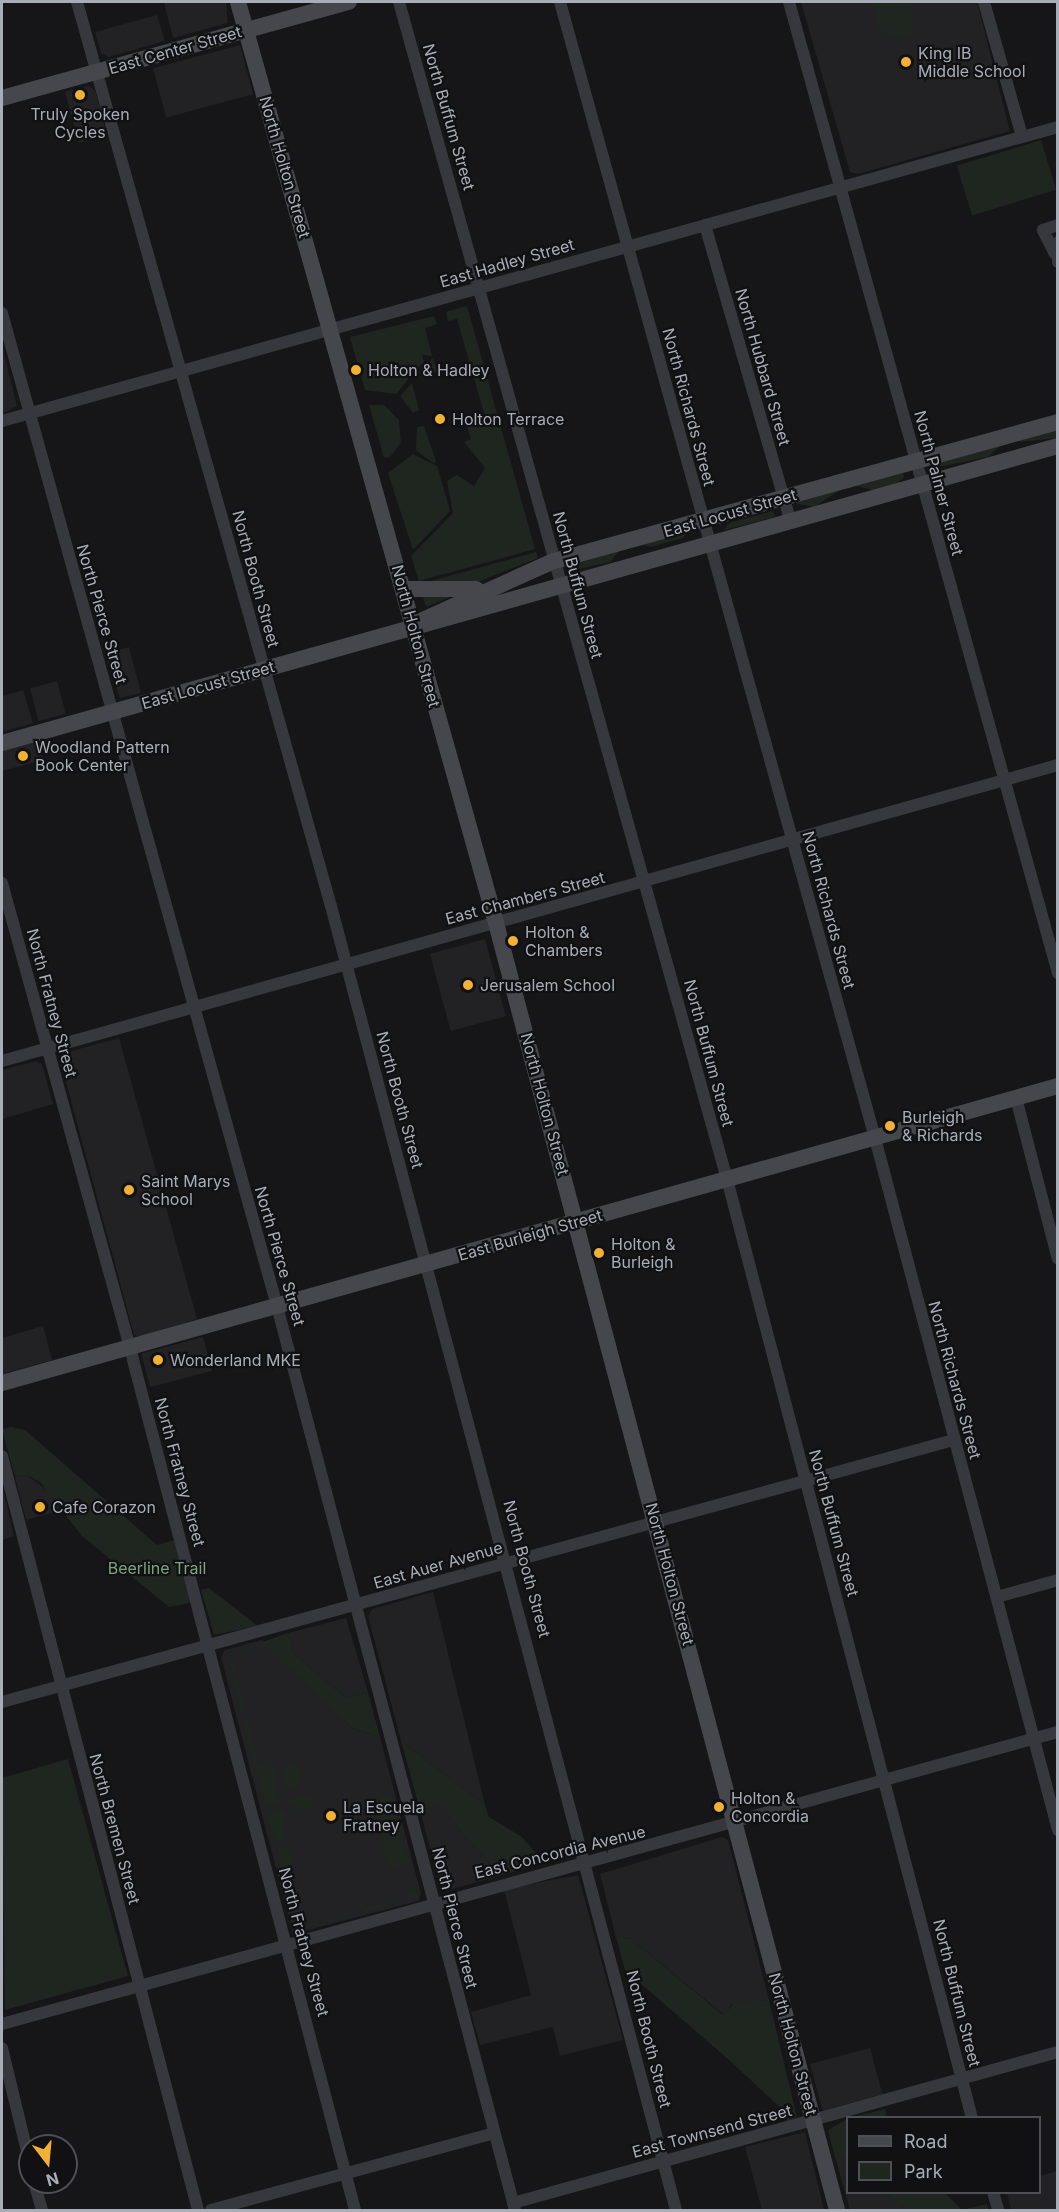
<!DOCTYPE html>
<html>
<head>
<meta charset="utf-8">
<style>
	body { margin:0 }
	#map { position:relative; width:1059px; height:2212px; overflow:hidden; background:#161618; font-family:Inter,sans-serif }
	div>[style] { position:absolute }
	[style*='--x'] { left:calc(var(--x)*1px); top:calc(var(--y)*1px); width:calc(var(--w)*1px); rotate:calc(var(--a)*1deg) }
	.built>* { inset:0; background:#222225; transform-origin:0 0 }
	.green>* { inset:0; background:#1e261f; transform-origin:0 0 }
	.street>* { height:12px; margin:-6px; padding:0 6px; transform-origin:6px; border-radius:6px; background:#37383d }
	.secondary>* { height:16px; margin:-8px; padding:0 8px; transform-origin:8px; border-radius:8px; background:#45474d }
	.dots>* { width:16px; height:16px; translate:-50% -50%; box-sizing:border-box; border:3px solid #111113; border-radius:50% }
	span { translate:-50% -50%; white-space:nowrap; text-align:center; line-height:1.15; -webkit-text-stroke:4.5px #111113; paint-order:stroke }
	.street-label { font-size:16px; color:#a8adb8 }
	.poi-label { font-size:16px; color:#a8adb8 }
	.left { translate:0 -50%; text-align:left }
	.park-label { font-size:16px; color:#7fa381 }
	.frame { position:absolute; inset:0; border:3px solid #a8adb8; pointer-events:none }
	.legend { position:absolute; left:846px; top:2116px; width:195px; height:78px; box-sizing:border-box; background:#111113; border:2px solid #4d4f55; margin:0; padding:8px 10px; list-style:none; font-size:18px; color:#a8adb8 }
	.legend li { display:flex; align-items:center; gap:12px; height:30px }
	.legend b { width:30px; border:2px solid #4d4f55 }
	.north { position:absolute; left:18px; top:2134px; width:60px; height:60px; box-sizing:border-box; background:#111113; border:2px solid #4d4f55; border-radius:50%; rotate:164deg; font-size:16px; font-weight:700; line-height:24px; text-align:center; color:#a8adb8 }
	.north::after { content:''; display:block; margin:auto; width:21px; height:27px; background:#f2b134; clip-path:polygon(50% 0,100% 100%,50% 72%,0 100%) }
</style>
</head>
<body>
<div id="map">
	<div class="built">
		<i style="clip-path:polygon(226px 2px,228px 23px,173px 38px,164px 3px)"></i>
		<i style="clip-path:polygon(801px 2px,977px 2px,1010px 131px,858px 174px,850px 172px)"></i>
		<i style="clip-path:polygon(157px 15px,165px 41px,109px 57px,101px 53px,95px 32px)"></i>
		<i style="left:240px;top:45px;width:51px;height:90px;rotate:75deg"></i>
		<i style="clip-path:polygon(88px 86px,95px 90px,107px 135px,79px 143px,65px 92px)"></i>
		<i style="clip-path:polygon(2px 346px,17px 406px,2px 414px)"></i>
		<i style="clip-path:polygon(129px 647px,141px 693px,120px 698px,105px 654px)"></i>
		<i style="left:57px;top:681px;width:34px;height:28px;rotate:75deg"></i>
		<i style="clip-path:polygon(23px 690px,33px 723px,2px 732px,2px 696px)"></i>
		<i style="clip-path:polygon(38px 740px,43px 760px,2px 771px,2px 750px)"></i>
		<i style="left:485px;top:939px;width:80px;height:57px;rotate:75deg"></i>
		<i style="clip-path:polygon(119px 1038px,197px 1319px,142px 1337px,134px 1335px,60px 1060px,64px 1053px)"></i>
		<i style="clip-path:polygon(36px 1061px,42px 1064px,53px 1104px,2px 1119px,2px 1070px)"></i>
		<i style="clip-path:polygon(43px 1326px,52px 1360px,2px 1374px,2px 1338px)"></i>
		<i style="left:203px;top:1337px;width:35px;height:64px;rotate:75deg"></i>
		<i style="clip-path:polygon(27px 1475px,58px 1499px,59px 1511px,26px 1520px,15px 1477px)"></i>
		<i style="clip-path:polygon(2px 1485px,14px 1536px,2px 1540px)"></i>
		<i style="clip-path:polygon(433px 1592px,485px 1805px,401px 1741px,368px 1616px,372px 1609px)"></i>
		<i style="clip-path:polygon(346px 1618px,368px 1692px,346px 1698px,294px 1654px,288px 1633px)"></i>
		<i style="clip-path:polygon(262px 1640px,352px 1728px,380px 1737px,421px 1894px,418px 1901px,293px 1934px,221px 1657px,225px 1650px)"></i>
		<i style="clip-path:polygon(442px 1804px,468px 1841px,503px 1875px,441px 1892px,420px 1810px)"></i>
		<i style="clip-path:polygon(722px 1837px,728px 1840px,769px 2000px,731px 2005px,724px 2015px,631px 1939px,616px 1937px,600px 1874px)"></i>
		<i style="clip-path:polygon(578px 1875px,623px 2040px,560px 2056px,553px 2027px,480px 2045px,471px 2012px,531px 1995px,504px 1889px)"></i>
		<i style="left:870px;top:2048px;width:48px;height:62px;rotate:75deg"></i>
		<i style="clip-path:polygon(805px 2132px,824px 2210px,762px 2210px,745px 2147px)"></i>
		<i style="clip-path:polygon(833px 2150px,847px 2161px,848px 2192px,886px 2193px,908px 2210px,850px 2210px)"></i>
		<i style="clip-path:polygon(1057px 2171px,1057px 2210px,1011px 2210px,1007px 2193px,1040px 2192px,1040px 2176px)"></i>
	</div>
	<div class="green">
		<i style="clip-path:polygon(872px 2px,913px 2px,913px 31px,903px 38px,888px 37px,879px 26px)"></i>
		<i style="left:1041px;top:140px;width:52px;height:88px;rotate:73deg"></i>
		<i style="clip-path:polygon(467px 306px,535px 549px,419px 581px,411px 556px,453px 513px,447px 481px,457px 475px,474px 486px,485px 468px,464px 442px,471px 439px,467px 427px,486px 420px,457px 319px,448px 321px,446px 312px)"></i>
		<i style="clip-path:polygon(434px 316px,437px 324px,425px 328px,432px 356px,422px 355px,425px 366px,433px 358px,437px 371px,430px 374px,421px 364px,396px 394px,365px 390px,350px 337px)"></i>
		<i style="clip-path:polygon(412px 383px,419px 410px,413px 413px,400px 396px)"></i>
		<i style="clip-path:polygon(369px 405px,384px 405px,399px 420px,401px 443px,390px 457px,384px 458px)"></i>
		<i style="clip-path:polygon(1057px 425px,1057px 438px,1019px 442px,1024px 436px)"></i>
		<i style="clip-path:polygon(424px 426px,436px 461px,433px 463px,416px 450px,417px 427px)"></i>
		<i style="clip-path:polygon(1000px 446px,988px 457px,938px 467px,937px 462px)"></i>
		<i style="clip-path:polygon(413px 454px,437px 466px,450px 511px,413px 550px,388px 473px)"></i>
		<i style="clip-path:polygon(903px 473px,904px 478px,895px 484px,873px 490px,856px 486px)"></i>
		<i style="clip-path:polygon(840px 490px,814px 507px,794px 503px)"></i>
		<i style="clip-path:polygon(773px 511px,775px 517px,724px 530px,729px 523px)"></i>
		<i style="clip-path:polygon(690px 530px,683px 538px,651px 547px,640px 544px)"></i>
		<i style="clip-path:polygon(621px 549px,610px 562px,574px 570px,577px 560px)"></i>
		<i style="clip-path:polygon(536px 552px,538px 558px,480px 581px,420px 584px)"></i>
		<i style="clip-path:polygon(423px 597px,450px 597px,426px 607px)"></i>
		<i style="clip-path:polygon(11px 1427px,25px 1430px,157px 1545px,174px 1540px,190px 1603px,169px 1607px,82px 1536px,40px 1482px,27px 1475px,15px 1477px,2px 1429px)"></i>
		<i style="clip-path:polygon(209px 1588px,258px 1626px,214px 1635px,201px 1590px)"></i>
		<i style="clip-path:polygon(288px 1633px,294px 1654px,346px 1698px,368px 1692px,380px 1737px,352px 1728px,263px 1644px,231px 1656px,245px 1708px,240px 1709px,228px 1654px)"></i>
		<i style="clip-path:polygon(246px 1715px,259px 1762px,272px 1759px,280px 1804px,266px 1808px,242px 1716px)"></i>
		<i style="clip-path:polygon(401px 1741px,485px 1805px,489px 1817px,522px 1837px,544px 1863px,503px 1875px,468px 1841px,442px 1805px,420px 1810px)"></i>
		<i style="clip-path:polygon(68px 1759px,128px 1976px,5px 2010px,2px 1778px)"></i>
		<i style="clip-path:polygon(289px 1763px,301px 1771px,299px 1788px,286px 1788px,283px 1772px)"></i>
		<i style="clip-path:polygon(310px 1794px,314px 1807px,299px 1811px,285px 1800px)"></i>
		<i style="left:391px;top:1795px;width:71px;height:21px;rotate:75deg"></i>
		<i style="clip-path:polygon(285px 1810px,286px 1839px,275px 1842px,267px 1812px)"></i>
		<i style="left:288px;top:1845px;width:26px;height:11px;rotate:77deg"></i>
		<i style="clip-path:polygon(288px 1877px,302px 1925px,355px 1914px,298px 1930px)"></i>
		<i style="clip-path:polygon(415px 1888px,418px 1896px,364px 1913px,361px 1909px,359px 1898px,366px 1908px,408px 1898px,408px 1889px)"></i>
		<i style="clip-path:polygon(616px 1937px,631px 1939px,723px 2015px,735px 2002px,769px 2000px,797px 2117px,787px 2121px,785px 2112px,728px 2059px,625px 1970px)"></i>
		<i style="clip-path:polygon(885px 2109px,887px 2117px,853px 2117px)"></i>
		<i style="clip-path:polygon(847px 2119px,848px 2119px,847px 2161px,833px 2150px,828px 2130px)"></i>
		<i style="clip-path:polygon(886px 2193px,945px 2193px,962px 2210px,987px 2204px,989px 2210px,908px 2210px)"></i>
	</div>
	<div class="street">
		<i style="--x:77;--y:2;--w:939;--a:74.31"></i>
		<i style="--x:331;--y:906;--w:1349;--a:75.18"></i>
		<i style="--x:399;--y:2;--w:1222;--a:74.43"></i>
		<i style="--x:727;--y:1179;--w:970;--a:75.38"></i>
		<i style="--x:560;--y:2;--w:1179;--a:74.5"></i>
		<i style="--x:875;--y:1138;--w:716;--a:75.19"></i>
		<i style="--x:789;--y:2;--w:1008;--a:74.52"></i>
		<i style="--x:984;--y:2;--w:139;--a:74.2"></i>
		<i style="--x:705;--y:225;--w:306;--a:73.9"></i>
		<i style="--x:1058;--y:242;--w:20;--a:90"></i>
		<i style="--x:1055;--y:254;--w:27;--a:-117"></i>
		<i style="--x:1043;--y:230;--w:16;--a:-18"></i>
		<i style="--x:2;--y:313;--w:1030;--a:74.52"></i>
		<i style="--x:277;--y:1306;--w:935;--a:75.25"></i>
		<i style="--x:2;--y:421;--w:1096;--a:-15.56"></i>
		<i style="--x:2;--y:883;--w:495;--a:74.6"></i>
		<i style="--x:133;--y:1360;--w:879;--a:75.36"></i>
		<i style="--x:2;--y:1061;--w:1097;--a:-15.66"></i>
		<i style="--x:1016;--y:1098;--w:166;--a:75.4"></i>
		<i style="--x:2;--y:1456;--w:779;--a:75.43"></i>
		<i style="--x:997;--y:1597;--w:63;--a:-15.6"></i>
		<i style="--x:2;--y:1702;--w:986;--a:-15.4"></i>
		<i style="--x:2;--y:2024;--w:1096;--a:-15.46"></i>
		<i style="--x:2;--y:2048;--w:119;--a:76.4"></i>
		<i style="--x:34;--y:2182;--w:29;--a:74"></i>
		<i style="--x:993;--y:2192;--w:19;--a:74"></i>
		<i style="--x:513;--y:2203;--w:566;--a:-15.49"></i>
		<i style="--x:211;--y:2210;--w:293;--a:-15.2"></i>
	</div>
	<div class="secondary">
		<i style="--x:238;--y:2;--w:956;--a:74.35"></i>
		<i style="--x:496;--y:923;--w:1331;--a:75.16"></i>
		<i style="--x:2;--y:98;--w:360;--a:-15.5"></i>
		<i style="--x:403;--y:589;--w:73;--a:0"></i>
		<i style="--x:418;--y:622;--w:149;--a:-24.2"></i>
		<i style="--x:554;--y:561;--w:523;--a:-15.42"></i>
		<i style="--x:2;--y:743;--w:1097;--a:-15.71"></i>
		<i style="--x:2;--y:1383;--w:1097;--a:-15.71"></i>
	</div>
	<div class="dots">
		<i style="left:906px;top:62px;background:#f2b134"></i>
		<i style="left:80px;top:95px;background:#f2b134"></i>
		<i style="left:356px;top:370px;background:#f2b134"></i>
		<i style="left:440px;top:419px;background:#f2b134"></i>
		<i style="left:23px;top:756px;background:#f2b134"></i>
		<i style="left:513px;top:941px;background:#f2b134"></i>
		<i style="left:468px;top:985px;background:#f2b134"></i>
		<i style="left:890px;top:1126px;background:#f2b134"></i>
		<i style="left:129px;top:1190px;background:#f2b134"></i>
		<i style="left:599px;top:1253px;background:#f2b134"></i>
		<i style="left:158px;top:1360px;background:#f2b134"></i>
		<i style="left:40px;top:1507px;background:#f2b134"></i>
		<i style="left:719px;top:1807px;background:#f2b134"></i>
		<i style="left:331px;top:1816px;background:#f2b134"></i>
	</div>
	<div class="street-label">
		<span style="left:175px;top:50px;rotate:-16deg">East Center Street</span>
		<span style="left:449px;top:117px;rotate:74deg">North Buffum Street</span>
		<span style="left:285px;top:167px;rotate:74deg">North Holton Street</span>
		<span style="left:507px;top:263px;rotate:-16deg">East Hadley Street</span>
		<span style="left:763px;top:367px;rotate:74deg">North Hubbard Street</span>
		<span style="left:689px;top:407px;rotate:75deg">North Richards Street</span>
		<span style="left:939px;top:483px;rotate:75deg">North Palmer Street</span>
		<span style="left:730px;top:513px;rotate:-16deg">East Locust Street</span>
		<span style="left:256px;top:579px;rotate:75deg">North Booth Street</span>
		<span style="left:578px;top:585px;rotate:75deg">North Buffum Street</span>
		<span style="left:102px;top:614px;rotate:74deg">North Pierce Street</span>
		<span style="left:416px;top:636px;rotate:75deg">North Holton Street</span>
		<span style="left:208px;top:685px;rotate:-16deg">East Locust Street</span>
		<span style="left:525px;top:898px;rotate:-15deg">East Chambers Street</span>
		<span style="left:829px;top:910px;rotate:75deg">North Richards Street</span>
		<span style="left:52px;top:1003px;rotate:75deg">North Fratney Street</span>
		<span style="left:709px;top:1053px;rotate:75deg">North Buffum Street</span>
		<span style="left:400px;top:1100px;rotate:75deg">North Booth Street</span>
		<span style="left:545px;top:1104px;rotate:75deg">North Holton Street</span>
		<span style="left:530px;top:1235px;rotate:-16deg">East Burleigh Street</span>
		<span style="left:280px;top:1256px;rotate:74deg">North Pierce Street</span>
		<span style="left:955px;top:1380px;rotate:75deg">North Richards Street</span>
		<span style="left:180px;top:1472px;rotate:75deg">North Fratney Street</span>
		<span style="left:834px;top:1523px;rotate:75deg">North Buffum Street</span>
		<span style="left:438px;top:1565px;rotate:-16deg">East Auer Avenue</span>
		<span style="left:527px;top:1569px;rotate:75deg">North Booth Street</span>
		<span style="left:670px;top:1574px;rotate:75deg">North Holton Street</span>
		<span style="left:115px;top:1829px;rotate:75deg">North Bremen Street</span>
		<span style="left:560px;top:1852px;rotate:-14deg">East Concordia Avenue</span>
		<span style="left:455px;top:1918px;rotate:76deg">North Pierce Street</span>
		<span style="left:304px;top:1942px;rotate:75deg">North Fratney Street</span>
		<span style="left:957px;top:1993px;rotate:76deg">North Buffum Street</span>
		<span style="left:649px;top:2039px;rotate:76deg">North Booth Street</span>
		<span style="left:793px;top:2044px;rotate:75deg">North Holton Street</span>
		<span style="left:712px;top:2131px;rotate:-15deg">East Townsend Street</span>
	</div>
	<div class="poi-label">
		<span class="left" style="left:918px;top:62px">King IB<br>Middle School</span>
		<span style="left:80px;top:123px">Truly Spoken<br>Cycles</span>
		<span class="left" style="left:368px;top:370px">Holton &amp; Hadley</span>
		<span class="left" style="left:452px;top:419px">Holton Terrace</span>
		<span class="left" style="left:35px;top:756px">Woodland Pattern<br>Book Center</span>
		<span class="left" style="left:525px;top:941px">Holton &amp;<br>Chambers</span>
		<span class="left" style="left:480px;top:985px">Jerusalem School</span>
		<span class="left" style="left:902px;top:1126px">Burleigh<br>&amp; Richards</span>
		<span class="left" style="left:141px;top:1190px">Saint Marys<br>School</span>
		<span class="left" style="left:611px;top:1253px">Holton &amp;<br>Burleigh</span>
		<span class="left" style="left:170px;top:1360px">Wonderland MKE</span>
		<span class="left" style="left:52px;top:1507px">Cafe Corazon</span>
		<span class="left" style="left:731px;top:1807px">Holton &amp;<br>Concordia</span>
		<span class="left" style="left:343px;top:1816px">La Escuela<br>Fratney</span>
	</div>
	<div class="park-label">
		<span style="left:157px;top:1568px">Beerline Trail</span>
	</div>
	<div class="frame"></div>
	<ul class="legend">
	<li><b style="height:8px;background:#45474d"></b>Road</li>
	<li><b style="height:16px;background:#1e261f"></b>Park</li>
	</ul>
	<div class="north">N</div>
</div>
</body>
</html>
